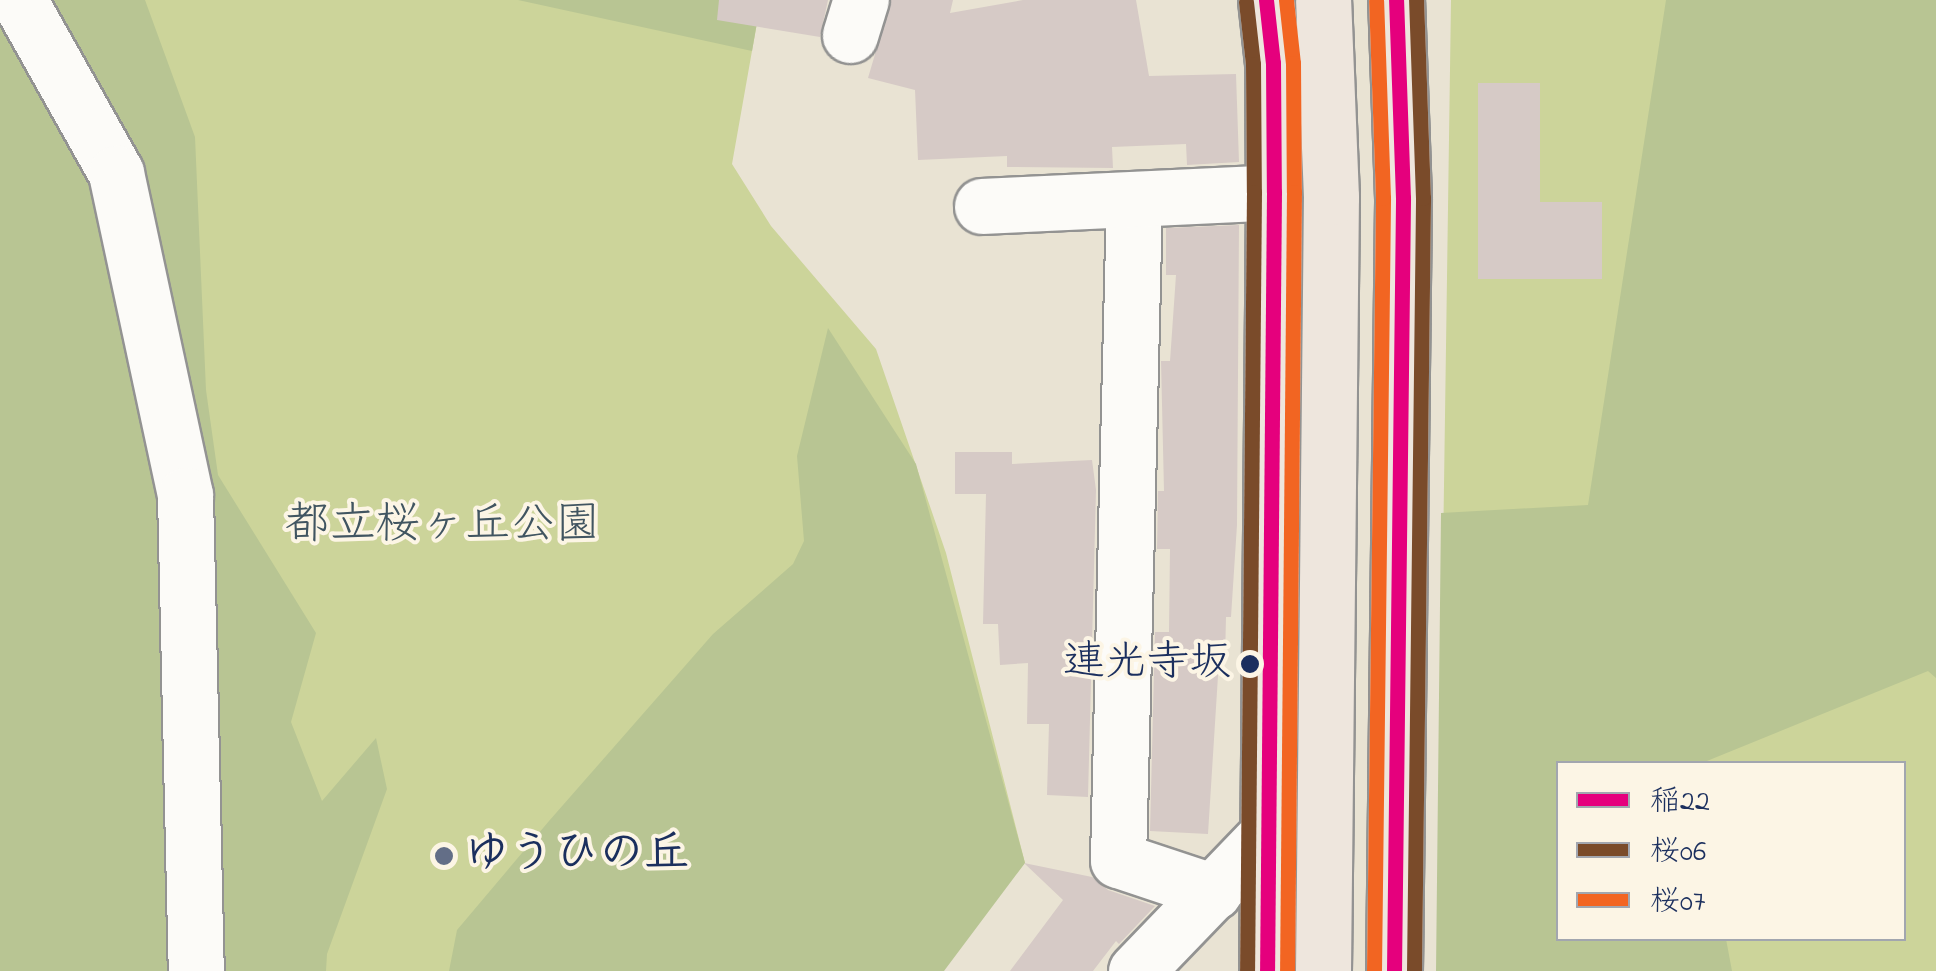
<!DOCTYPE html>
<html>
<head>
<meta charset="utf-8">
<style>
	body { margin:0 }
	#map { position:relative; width:1936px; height:971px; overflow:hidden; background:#e9e3d3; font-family:"Indie Flower","Klee One",sans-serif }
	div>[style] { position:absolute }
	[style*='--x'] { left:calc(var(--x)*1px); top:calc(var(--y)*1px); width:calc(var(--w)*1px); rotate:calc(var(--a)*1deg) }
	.green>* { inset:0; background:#ccd49a }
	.forest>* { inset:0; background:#b8c593 }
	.building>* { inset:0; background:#d6cac6 }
	.roads { filter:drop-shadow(2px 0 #939392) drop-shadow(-2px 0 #939392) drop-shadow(0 2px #939392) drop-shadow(0 -2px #939392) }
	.minor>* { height:55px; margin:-27.5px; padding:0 27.5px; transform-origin:27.5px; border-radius:27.5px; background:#fcfbf8 }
	.major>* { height:55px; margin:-27.5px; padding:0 27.5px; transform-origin:27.5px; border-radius:27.5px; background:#eee6dd }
	.bus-1>* { height:15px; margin:-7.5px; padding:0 7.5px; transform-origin:7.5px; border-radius:7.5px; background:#e5007d }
	.bus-2>* { height:15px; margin:-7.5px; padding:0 7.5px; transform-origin:7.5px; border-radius:7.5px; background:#7a4b2a }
	.bus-3>* { height:15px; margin:-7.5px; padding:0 7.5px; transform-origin:7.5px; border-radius:7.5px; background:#f26522 }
	.dots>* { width:28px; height:28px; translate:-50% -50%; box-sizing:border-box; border:5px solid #fcf5e5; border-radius:50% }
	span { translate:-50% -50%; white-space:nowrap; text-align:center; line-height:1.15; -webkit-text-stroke:8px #fcf5e5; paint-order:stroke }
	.bus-label { font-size:42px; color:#1b2f5e }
	.right { translate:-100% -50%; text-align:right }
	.park-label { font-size:45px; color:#415561 }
	.poi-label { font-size:45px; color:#1b2f5e; font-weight:700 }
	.left { translate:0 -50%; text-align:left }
	.legend { position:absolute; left:1556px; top:761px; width:350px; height:180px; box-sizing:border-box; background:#fcf5e5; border:2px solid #a2a6af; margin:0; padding:12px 18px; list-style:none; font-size:30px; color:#1b2f5e }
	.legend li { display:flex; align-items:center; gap:20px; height:50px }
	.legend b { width:50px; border:2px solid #a2a6af }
</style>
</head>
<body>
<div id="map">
	<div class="green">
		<i style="clip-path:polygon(0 0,761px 0,732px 164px,771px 226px,876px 349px,946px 553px,1025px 863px,926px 971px,0 971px)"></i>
		<i style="clip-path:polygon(evenodd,1451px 0,1936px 0,1936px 971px,1437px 971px,1451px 0,1558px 764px,1904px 764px,1904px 938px,1558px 938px,1558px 764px)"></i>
	</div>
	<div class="forest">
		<i style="clip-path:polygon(0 0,145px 0,195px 137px,206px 390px,218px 475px,316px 633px,291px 722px,322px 801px,376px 738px,387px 789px,327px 954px,326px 971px,0 971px)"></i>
		<i style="clip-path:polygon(518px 0,761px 0,752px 51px)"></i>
		<i style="clip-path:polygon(1666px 0,1936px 0,1936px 678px,1928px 671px,1702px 763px,1558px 764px,1558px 938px,1726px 939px,1732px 971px,1436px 971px,1441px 513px,1588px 505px)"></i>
		<i style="clip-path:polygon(828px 328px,916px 464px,1025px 863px,944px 971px,449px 971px,457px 930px,549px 821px,713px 634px,793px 564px,804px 541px,797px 456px)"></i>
	</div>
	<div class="building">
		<i style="clip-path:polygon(719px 0,828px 0,820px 37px,717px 20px)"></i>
		<i style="clip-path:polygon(891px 0,953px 0,950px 13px,1023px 0,1136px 0,1149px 76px,1236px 74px,1239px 162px,1187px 165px,1186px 144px,1112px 147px,1113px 168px,1007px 167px,1007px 156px,918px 160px,915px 90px,868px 78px)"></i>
		<i style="clip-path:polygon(1478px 83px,1540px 83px,1540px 202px,1602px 202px,1602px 279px,1478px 279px)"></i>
		<i style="clip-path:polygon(1239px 225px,1237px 525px,1231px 617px,1226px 617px,1225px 660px,1219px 660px,1208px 834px,1150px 831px,1155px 632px,1169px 632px,1170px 549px,1157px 549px,1158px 491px,1164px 491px,1161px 361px,1170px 361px,1176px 275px,1166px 275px,1166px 228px)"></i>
		<i style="clip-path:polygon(955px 452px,1012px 452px,1012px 464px,1092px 460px,1096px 490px,1088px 797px,1047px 795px,1049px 724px,1027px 724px,1028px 663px,1000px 665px,998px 624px,983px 624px,986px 494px,955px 494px)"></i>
		<i style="clip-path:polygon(1024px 863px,1092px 877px,1108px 890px,1155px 906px,1119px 944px,1116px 941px,1093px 971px,1010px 971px,1063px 900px)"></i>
	</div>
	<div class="roads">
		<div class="minor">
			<i style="--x:19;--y:0;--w:198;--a:60.7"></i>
			<i style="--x:116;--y:173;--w:329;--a:77.9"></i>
			<i style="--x:185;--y:495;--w:476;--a:88.7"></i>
			<i style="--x:850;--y:35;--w:37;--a:-73"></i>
			<i style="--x:1134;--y:200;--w:660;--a:91.39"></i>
			<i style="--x:1118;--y:860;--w:101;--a:18.4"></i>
			<i style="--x:982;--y:206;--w:292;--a:-2.7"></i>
			<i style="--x:1136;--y:971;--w:190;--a:-46.1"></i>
		</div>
		<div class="major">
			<i style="--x:1266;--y:0;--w:63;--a:83.7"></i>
			<i style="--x:1273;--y:63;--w:129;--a:89.6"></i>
			<i style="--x:1274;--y:192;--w:779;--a:90.51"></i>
			<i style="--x:1323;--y:971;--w:774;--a:-89.41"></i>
			<i style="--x:1331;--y:197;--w:197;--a:-92.3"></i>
			<i style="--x:1394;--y:971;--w:773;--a:-89.33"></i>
			<i style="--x:1403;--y:198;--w:198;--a:-92"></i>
		</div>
	</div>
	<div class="bus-1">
		<i style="--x:1266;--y:0;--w:63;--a:83.7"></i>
		<i style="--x:1273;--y:63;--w:129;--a:89.6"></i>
		<i style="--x:1274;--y:192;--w:779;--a:90.51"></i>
		<i style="--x:1394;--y:971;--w:773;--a:-89.33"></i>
		<i style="--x:1403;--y:198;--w:198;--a:-92"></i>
	</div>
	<div class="bus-2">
		<i style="--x:1246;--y:2;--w:62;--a:83.6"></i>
		<i style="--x:1253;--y:64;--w:128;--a:89.6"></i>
		<i style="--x:1254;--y:192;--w:779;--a:90.51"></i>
		<i style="--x:1414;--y:971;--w:773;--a:-89.33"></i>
		<i style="--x:1423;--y:198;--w:198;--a:-92"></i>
	</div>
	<div class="bus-3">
		<i style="--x:1286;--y:0;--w:63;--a:83.7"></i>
		<i style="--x:1293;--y:63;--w:129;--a:89.6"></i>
		<i style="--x:1294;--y:192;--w:779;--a:90.51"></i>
		<i style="--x:1374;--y:971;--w:773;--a:-89.33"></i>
		<i style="--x:1383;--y:198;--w:197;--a:-92"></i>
	</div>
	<div class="dots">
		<i style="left:1250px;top:664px;background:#1b2f5e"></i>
		<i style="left:444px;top:856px;background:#636e87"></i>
	</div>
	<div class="bus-label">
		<span class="right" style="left:1231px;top:664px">連光寺坂</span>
	</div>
	<div class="park-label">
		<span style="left:443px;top:527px">都立桜ヶ丘公園</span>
	</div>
	<div class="poi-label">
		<span class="left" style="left:464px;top:856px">ゆうひの丘</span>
	</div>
	<ul class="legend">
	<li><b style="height:12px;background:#e5007d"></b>稲22</li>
	<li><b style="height:12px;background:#7a4b2a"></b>桜06</li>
	<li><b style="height:12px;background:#f26522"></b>桜07</li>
	</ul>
</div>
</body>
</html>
